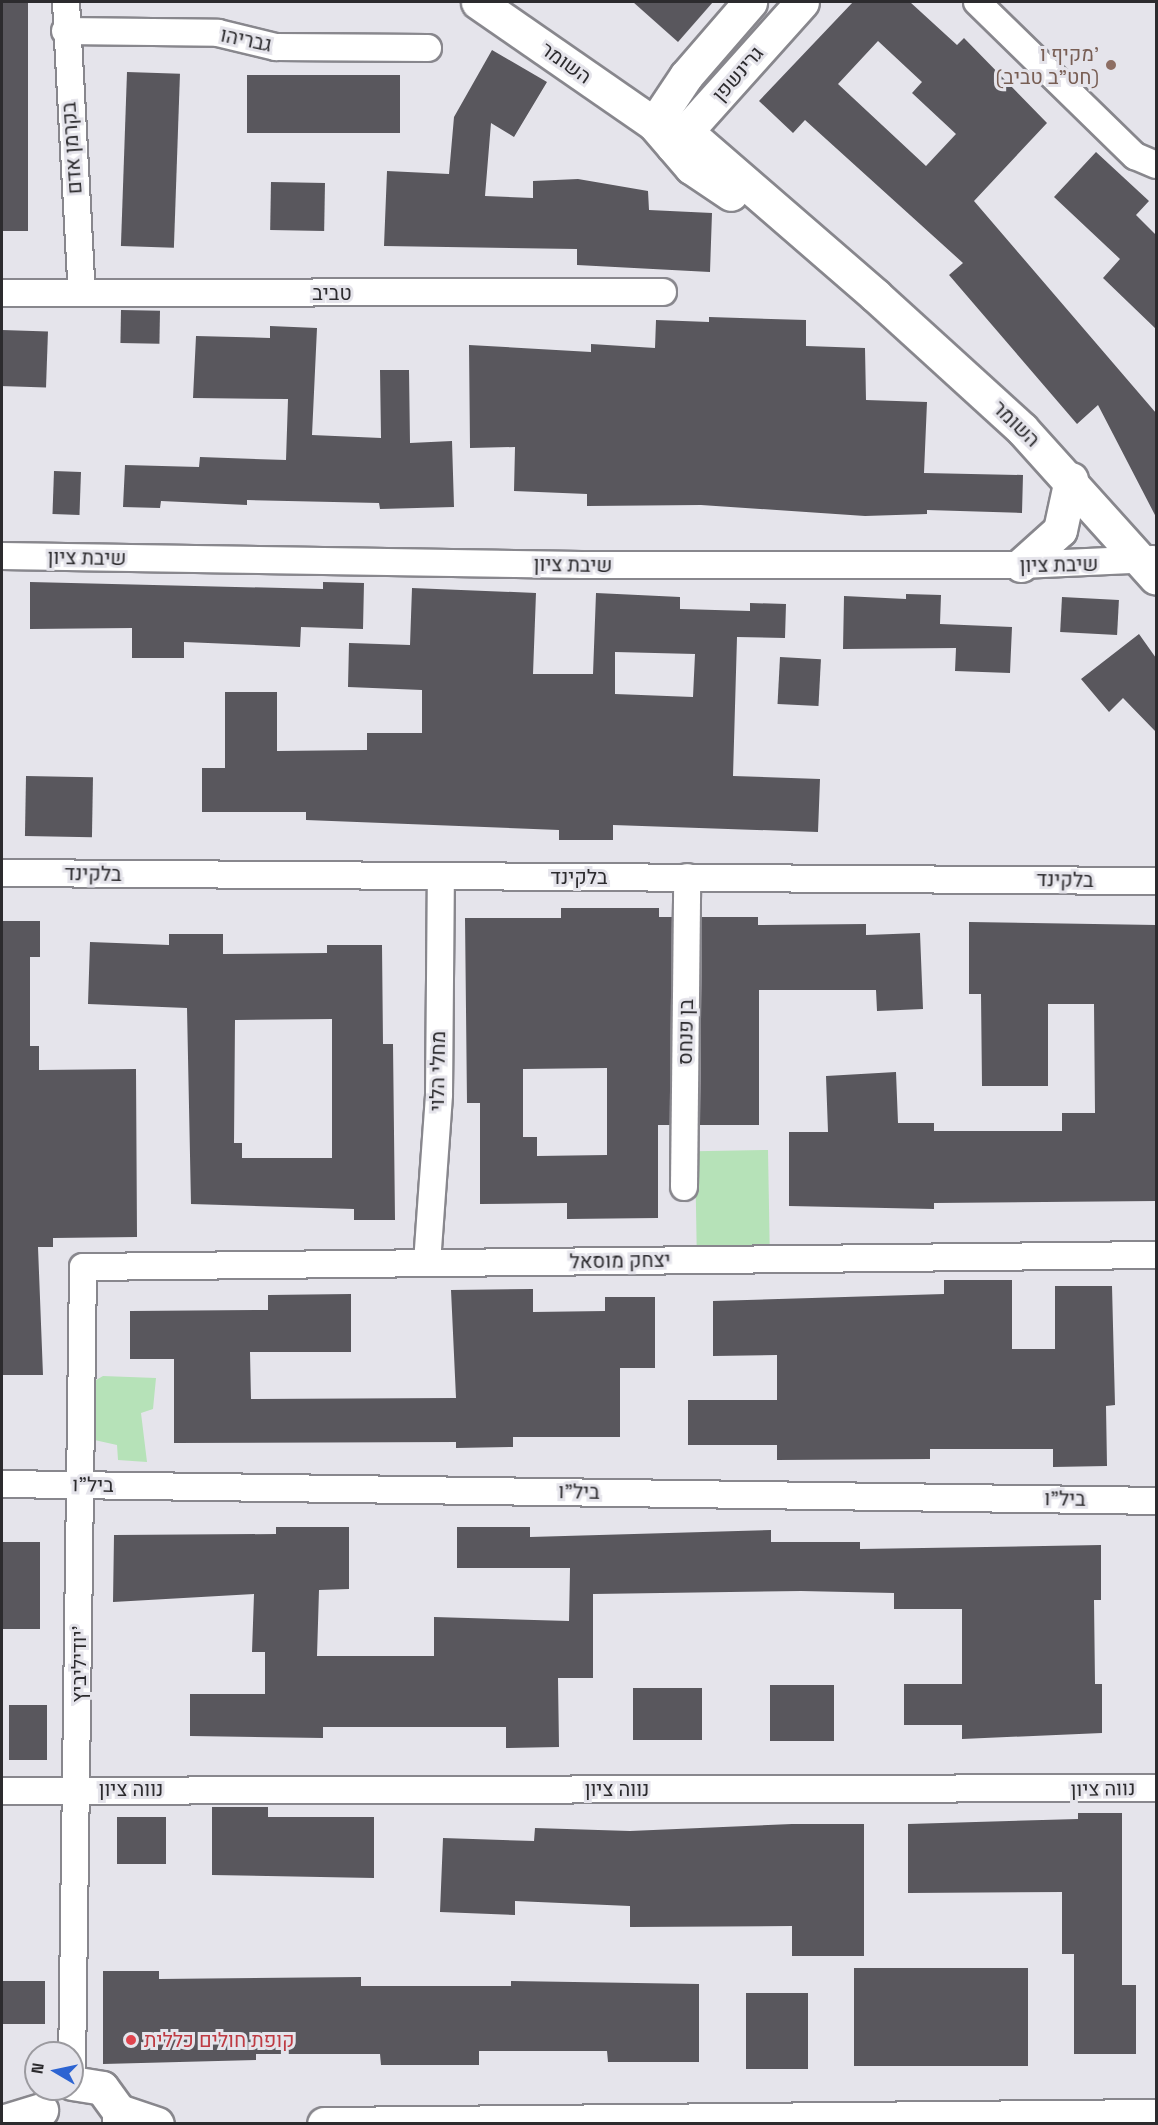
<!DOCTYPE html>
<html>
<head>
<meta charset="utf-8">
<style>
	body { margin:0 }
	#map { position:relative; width:1158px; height:2125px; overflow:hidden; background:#e5e4eb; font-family:"Space Grotesk",Heebo,sans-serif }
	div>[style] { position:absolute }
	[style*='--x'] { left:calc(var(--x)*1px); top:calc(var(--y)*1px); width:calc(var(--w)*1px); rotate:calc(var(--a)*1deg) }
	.green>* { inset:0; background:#b6e2b8; transform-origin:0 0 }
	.building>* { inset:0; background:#59575d; transform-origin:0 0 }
	.roads { filter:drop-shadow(2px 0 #88878d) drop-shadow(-2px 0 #88878d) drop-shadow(0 2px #88878d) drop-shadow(0 -2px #88878d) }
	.minor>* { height:26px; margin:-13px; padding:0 13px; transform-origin:13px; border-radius:13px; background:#fff }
	.tertiary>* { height:33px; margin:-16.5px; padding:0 16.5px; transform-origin:16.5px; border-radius:16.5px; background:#fff }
	.dots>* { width:16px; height:16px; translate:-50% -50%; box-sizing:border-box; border:3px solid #e5e4eb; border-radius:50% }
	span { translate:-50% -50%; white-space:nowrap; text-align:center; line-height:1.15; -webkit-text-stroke:6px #e5e4eb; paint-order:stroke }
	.street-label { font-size:20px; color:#2c2b2e }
	.education-label { font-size:20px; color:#785e54 }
	.right { translate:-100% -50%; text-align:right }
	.health-label { font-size:20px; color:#be3a42 }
	.left { translate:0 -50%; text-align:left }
	.frame { position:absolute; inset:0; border:3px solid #2c2b2e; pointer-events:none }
	.north { position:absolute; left:24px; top:2041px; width:60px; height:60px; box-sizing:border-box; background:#e5e4eb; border:2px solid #9b9a9f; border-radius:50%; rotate:279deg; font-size:16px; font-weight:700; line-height:24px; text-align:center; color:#2c2b2e }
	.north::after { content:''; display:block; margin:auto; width:21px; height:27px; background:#2d64d2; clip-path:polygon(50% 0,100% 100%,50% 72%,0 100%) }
</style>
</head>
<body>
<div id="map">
	<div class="green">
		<i style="left:768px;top:1150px;width:97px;height:73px;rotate:89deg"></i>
		<i style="clip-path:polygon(103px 1376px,156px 1378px,153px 1409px,141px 1413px,147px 1462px,118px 1460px,117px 1445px,90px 1439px,91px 1383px)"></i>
	</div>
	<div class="building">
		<i style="left:2px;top:2px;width:26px;height:229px"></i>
		<i style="clip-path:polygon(633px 2px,713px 2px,678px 42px)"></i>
		<i style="clip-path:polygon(evenodd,853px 2px,910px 2px,957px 45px,964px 38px,1047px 123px,974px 201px,1156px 413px,1156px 517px,1098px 405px,1077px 424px,949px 275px,963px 263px,805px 120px,793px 133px,759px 101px,853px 2px,878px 41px,922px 82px,912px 93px,956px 134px,926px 166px,838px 84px,878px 41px)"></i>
		<i style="clip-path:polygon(492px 50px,547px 82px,514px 137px,491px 123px,485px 196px,533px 198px,533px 181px,578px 179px,648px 191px,649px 210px,712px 213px,710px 272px,577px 265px,577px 249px,384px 246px,387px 171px,449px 174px,454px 117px)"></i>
		<i style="left:127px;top:72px;width:53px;height:174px;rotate:2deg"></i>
		<i style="left:247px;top:75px;width:153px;height:58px"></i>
		<i style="clip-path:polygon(1096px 152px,1149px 201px,1136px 215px,1156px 235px,1156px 329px,1103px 278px,1120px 259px,1054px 197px)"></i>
		<i style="left:271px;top:182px;width:54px;height:48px;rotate:1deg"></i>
		<i style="left:121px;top:310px;width:39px;height:33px;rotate:1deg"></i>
		<i style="clip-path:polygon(709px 317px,806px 320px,806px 346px,865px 348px,866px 400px,927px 402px,924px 473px,1023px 475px,1022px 513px,927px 510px,927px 514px,865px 516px,701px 505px,587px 506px,587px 494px,514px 491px,515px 447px,470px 448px,469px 345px,591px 352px,591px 344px,655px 348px,656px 320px,709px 322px)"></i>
		<i style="clip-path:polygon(270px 326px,317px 328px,312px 435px,381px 438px,380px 370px,409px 370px,410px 443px,452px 441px,454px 507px,380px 509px,379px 503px,247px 500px,247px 505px,161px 501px,160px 508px,123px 507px,125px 465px,199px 467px,200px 457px,286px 460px,288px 399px,193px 398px,196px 336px,270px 338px)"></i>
		<i style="left:2px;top:330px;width:46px;height:56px;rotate:2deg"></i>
		<i style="left:54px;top:471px;width:27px;height:43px;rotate:2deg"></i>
		<i style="clip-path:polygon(30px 582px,323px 589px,323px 582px,364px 583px,363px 629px,301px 627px,300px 647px,184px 642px,184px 658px,132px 658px,132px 628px,30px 629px)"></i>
		<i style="clip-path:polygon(evenodd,412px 588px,536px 593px,533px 674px,593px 674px,596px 593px,680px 597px,680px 609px,750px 611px,750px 603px,786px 604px,785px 638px,737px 637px,733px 776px,820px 779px,818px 832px,613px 825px,613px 840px,559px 840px,559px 830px,306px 820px,306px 812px,202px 812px,202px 768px,225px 768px,225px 692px,277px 692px,277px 751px,367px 750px,367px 733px,422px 733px,422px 690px,348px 687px,349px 643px,410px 645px,412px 588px,615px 652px,695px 654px,693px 697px,615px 694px,615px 652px)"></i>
		<i style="clip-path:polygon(906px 594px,941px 595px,940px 624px,1012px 627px,1010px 673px,955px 671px,956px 648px,843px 649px,844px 596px,906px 599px)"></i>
		<i style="left:1062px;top:597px;width:57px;height:35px;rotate:3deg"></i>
		<i style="clip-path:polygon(1139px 634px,1156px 658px,1156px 732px,1123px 698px,1109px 712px,1081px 679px)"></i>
		<i style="left:780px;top:657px;width:41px;height:47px;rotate:3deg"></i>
		<i style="left:26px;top:776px;width:67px;height:60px;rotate:1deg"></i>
		<i style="clip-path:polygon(evenodd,561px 908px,659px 908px,659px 917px,672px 917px,670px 1125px,658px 1125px,658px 1218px,567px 1219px,567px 1203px,480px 1204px,480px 1103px,467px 1103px,465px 918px,561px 918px,561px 908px,607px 1068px,607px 1155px,537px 1156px,537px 1137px,523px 1137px,523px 1069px,607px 1068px)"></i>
		<i style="clip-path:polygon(702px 917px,758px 917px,758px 925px,866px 924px,866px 935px,920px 933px,923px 1009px,877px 1011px,876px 990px,759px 990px,759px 1125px,700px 1125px)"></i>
		<i style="clip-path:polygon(2px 921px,40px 921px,40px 957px,30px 957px,30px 1046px,39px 1046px,39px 1070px,136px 1069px,137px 1237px,53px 1238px,53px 1247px,38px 1247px,43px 1375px,2px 1375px)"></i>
		<i style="clip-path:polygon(969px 922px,1156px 925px,1156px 1201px,934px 1203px,934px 1209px,789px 1206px,789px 1132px,828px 1132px,826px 1076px,896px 1072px,898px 1123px,934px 1123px,934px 1131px,1062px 1131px,1062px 1113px,1095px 1113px,1094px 1004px,1048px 1004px,1048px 1086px,982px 1086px,981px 994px,969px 994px)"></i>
		<i style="clip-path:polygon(evenodd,169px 934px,223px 934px,223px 954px,327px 953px,327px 945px,382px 945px,383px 1044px,393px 1044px,395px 1220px,354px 1220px,354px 1209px,191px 1204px,187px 1008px,88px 1004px,90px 942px,169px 945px,169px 934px,332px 1019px,332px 1158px,242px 1158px,242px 1143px,234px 1143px,235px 1020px,332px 1019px)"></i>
		<i style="clip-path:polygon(944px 1280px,1012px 1280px,1012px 1349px,1055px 1349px,1055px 1286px,1112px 1286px,1115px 1405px,1106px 1406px,1107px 1466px,1053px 1467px,1053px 1449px,930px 1449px,930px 1459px,777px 1460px,777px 1445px,688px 1445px,688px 1400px,777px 1400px,777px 1355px,713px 1356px,713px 1301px,944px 1294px)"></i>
		<i style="clip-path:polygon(533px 1289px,533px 1312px,605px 1311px,605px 1297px,655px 1297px,655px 1368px,620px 1368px,620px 1437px,513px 1437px,513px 1447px,456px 1448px,456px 1442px,174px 1443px,174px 1359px,130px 1359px,130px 1311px,268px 1310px,268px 1295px,351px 1294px,351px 1352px,250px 1352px,251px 1399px,456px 1398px,451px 1290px)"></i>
		<i style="clip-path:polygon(276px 1527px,349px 1527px,349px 1589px,319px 1590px,317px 1656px,434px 1656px,434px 1617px,569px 1621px,570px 1568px,457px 1568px,457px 1527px,530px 1527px,530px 1537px,771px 1530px,771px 1542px,860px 1542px,860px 1549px,1101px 1545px,1101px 1600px,1094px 1600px,1095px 1684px,1102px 1684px,1102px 1733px,962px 1739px,962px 1725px,904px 1725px,904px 1684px,962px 1684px,962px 1609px,894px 1609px,894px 1593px,801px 1591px,593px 1594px,593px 1678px,558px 1678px,559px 1747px,506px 1748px,506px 1727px,323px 1727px,323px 1738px,190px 1736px,190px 1694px,265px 1694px,265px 1652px,252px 1652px,254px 1594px,113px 1602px,114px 1535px,276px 1534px)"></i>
		<i style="left:2px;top:1542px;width:38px;height:87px"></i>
		<i style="left:770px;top:1685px;width:64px;height:56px"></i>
		<i style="left:702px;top:1688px;width:52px;height:69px;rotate:90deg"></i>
		<i style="left:9px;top:1705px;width:38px;height:55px"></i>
		<i style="clip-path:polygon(212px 1807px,268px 1807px,268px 1817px,374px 1817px,374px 1878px,212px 1875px)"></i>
		<i style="clip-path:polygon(1078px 1813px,1122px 1813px,1122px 1985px,1136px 1985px,1136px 2054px,1074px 2054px,1074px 1954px,1062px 1954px,1062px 1892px,908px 1893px,908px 1824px,1078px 1819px)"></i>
		<i style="left:117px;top:1817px;width:49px;height:47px"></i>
		<i style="clip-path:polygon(792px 1824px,864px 1824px,864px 1956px,792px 1956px,792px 1926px,630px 1927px,630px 1906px,515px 1901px,515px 1915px,440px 1912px,443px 1838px,534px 1841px,535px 1828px,630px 1831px)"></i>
		<i style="left:854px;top:1968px;width:174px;height:98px"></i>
		<i style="clip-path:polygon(103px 1971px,159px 1971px,159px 1979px,361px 1977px,361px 1986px,511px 1986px,511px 1981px,699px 1984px,699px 2062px,608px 2062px,607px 2051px,479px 2051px,479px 2065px,381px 2065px,380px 2054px,256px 2054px,256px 2060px,103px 2064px)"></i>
		<i style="left:2px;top:1981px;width:43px;height:43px"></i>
		<i style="left:746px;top:1993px;width:62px;height:76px"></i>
	</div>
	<div class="roads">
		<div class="minor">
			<i style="--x:66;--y:2;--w:291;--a:86.9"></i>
			<i style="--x:977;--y:2;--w:221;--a:44.3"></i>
			<i style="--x:1135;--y:156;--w:23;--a:23"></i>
			<i style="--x:65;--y:31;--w:153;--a:0.7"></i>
			<i style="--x:218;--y:33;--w:60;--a:13.6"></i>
			<i style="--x:276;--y:47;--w:152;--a:0.4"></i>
			<i style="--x:2;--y:293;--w:661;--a:-0.09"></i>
			<i style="--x:2;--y:556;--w:580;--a:0.89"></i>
			<i style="--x:582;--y:565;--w:439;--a:0"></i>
			<i style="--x:1021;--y:565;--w:132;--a:-2.6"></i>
			<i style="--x:2;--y:873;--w:1154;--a:0.4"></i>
			<i style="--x:684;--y:1187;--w:310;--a:-89.4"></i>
			<i style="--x:427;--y:1263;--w:169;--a:-85.9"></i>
			<i style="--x:439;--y:1094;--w:216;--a:-89.5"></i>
			<i style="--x:2;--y:1484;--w:1154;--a:0.84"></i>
			<i style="--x:2;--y:1791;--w:1154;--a:-0.15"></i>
			<i style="--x:72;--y:2067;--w:800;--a:-89.21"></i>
			<i style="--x:83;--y:1267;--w:1073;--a:-0.64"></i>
		</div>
		<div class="tertiary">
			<i style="--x:478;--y:2;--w:214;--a:34.7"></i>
			<i style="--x:654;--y:124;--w:57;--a:49.3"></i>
			<i style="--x:691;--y:167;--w:48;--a:34"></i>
			<i style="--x:654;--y:124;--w:35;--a:15"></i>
			<i style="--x:688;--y:133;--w:249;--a:40.9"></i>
			<i style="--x:876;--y:296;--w:197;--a:42.3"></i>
			<i style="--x:1022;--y:429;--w:200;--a:48"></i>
			<i style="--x:654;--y:124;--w:58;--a:-56.3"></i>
			<i style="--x:686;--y:76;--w:98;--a:-49.1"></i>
			<i style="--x:673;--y:146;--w:193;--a:-48.1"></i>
			<i style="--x:1021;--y:565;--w:52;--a:-41.9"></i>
			<i style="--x:1060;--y:530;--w:52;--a:-77.8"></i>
			<i style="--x:72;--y:2083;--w:30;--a:9"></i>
			<i style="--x:102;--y:2088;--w:29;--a:54"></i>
			<i style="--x:119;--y:2111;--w:13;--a:90"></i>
			<i style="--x:119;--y:2111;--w:40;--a:18.9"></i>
			<i style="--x:2;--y:2122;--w:41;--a:-17.1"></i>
			<i style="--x:324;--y:2124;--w:832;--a:-0.55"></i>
		</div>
	</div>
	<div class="dots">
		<i style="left:1111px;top:65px;background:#8d6e63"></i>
		<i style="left:131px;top:2040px;background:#e0444e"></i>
	</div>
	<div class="street-label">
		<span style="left:246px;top:40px;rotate:12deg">גבריהו</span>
		<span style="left:566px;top:63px;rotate:35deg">השומר</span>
		<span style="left:738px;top:74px;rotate:-49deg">גרינשפן</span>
		<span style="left:72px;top:148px;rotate:-94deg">בקרמן אדם</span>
		<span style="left:332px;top:293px">טביב</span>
		<span style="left:1016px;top:424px;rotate:44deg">השומר</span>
		<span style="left:87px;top:558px;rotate:1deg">שיבת ציון</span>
		<span style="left:573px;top:565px;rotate:1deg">שיבת ציון</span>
		<span style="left:1059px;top:565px;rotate:-1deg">שיבת ציון</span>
		<span style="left:93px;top:874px;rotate:1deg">בלקינד</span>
		<span style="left:579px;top:877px">בלקינד</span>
		<span style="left:1065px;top:880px;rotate:1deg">בלקינד</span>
		<span style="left:686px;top:1032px;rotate:-89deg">בן פנחס</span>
		<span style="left:438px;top:1071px;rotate:-89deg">מחלי הלוי</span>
		<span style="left:620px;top:1261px;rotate:-1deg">יצחק מוסאל</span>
		<span style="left:93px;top:1485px;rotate:1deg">ביל"ו</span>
		<span style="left:579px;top:1492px;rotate:1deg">ביל"ו</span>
		<span style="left:1065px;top:1499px;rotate:1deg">ביל"ו</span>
		<span style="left:79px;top:1664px;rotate:-90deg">יודיליביץ'</span>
		<span style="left:131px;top:1789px">נווה ציון</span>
		<span style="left:617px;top:1789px">נווה ציון</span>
		<span style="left:1103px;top:1789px;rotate:-1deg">נווה ציון</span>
	</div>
	<div class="education-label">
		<span class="right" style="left:1099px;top:66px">מקיף ו'<br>(חט"ב טביב)</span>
	</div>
	<div class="health-label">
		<span class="left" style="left:144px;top:2040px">קופת חולים כללית</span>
	</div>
	<div class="frame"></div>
	<div class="north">N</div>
</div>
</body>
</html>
